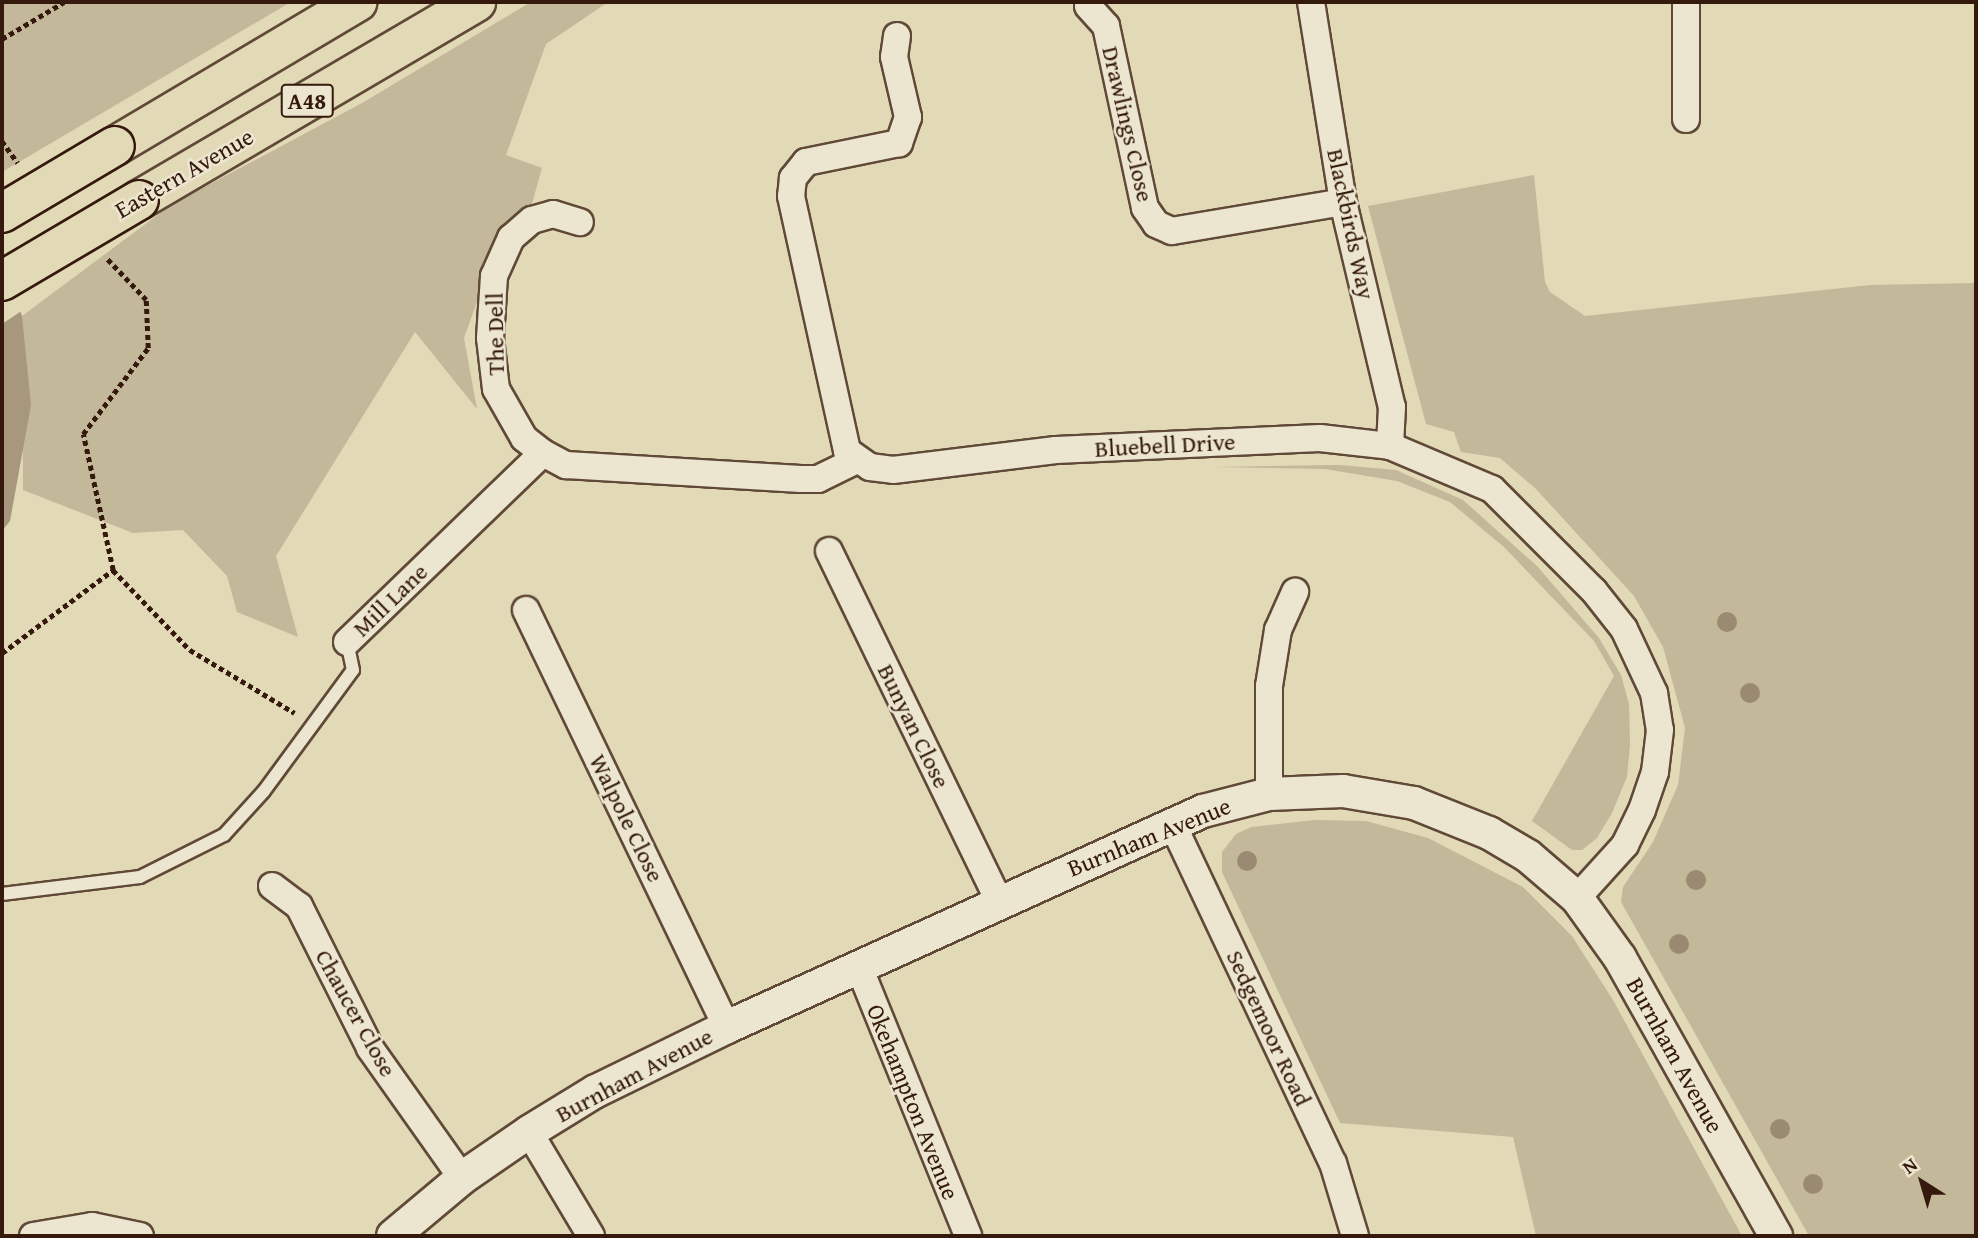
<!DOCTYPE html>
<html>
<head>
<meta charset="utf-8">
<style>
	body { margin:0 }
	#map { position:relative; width:1978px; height:1238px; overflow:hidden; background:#e2d9b7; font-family:"Gentium Book Plus",serif }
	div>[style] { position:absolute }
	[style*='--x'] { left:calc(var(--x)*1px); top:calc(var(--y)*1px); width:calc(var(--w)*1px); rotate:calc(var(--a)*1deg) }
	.green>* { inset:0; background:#c4b89a }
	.water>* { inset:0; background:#a7987d }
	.pier>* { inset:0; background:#e2d9b7 }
	.path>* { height:4.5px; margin-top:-2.25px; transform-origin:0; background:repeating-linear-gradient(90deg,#34190c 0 5px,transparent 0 8.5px) }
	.roads { filter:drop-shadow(2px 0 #604937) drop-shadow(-2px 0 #604937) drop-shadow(0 2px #604937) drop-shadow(0 -2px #604937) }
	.service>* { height:12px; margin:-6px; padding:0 6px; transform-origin:6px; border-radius:6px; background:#ece6d0 }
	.minor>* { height:26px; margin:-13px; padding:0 13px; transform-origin:13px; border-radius:13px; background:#ece6d0 }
	.tertiary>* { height:32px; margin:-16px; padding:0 16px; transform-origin:16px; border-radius:16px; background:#ece6d0 }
	.trunk>* { height:38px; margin:-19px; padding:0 19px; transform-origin:19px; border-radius:19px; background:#e2d9b7 }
	.bridges { filter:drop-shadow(2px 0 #34190c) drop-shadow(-2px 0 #34190c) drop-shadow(0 2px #34190c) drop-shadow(0 -2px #34190c) }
	.trunk-bridge>* { height:38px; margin:-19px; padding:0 19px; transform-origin:19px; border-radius:19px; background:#e2d9b7 }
	.trees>* { width:20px; height:20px; margin:-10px; border-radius:50%; background:#9a8a71 }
	span { translate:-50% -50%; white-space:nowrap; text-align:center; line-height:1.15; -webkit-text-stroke:5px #ece6d0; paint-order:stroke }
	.shield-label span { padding:2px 5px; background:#ece6d0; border:2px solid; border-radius:5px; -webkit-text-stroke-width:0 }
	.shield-label { font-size:23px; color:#34190c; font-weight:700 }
	.street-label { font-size:24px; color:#34190c }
	.frame { position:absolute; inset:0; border:4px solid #34190c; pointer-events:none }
	.north { position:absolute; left:1887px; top:1147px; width:70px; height:70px; -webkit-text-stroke:5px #ece6d0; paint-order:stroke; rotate:323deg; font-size:19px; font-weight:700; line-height:28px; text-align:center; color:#34190c }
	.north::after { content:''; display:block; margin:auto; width:24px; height:32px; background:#34190c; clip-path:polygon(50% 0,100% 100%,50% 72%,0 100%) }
</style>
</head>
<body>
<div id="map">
	<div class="green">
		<i style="clip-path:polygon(2px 2px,291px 2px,2px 172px)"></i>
		<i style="clip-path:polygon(531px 2px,608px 2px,546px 44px,506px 155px,542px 168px,529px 214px,495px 252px,464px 338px,477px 409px,415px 332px,276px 556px,298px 637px,237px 612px,227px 576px,183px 530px,133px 533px,23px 490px,22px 316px,171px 205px,362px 103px)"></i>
		<i style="clip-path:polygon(1534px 175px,1545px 282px,1550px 292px,1585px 316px,1870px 285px,1976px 283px,1976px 1236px,1809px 1236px,1621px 902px,1623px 887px,1653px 842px,1678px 785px,1685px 728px,1663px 647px,1634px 596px,1536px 489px,1500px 458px,1461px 452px,1454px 432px,1426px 424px,1368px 206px)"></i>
		<i style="clip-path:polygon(1340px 465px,1396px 470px,1463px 500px,1537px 566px,1599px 638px,1621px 675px,1629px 704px,1630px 745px,1627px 777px,1612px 813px,1597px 838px,1582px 850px,1572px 850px,1532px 821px,1614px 676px,1594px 641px,1504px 547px,1450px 502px,1397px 481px,1325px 469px,1215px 467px)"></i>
		<i style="clip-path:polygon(1314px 820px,1366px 821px,1428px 838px,1523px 887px,1572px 936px,1613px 1000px,1742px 1236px,1536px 1236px,1513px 1137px,1340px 1123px,1222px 872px,1222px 852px,1236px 834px,1251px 827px)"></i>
	</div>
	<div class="water">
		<i style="clip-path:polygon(2px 256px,22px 316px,31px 405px,10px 521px,2px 531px)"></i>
	</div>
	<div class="pier">
		<i style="clip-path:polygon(2px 253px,23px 310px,2px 324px)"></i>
	</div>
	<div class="path">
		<i style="--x:2;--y:39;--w:72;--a:-30.8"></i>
		<i style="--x:2;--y:141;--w:27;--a:54"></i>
		<i style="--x:113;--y:570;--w:111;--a:46.1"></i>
		<i style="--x:190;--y:650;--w:122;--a:31"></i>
		<i style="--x:2;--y:653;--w:139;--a:-36.8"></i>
		<i style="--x:113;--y:570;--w:139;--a:-102.4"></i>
		<i style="--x:83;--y:434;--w:108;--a:-52.9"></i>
		<i style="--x:148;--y:348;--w:48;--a:-92.4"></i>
		<i style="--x:146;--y:300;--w:57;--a:-133.6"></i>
	</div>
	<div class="roads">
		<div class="service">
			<i style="--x:2;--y:894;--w:139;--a:-7"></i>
			<i style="--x:140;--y:877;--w:94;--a:-26.6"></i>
			<i style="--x:224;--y:835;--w:59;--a:-47.7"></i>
			<i style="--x:264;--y:791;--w:150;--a:-53.7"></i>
			<i style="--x:353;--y:670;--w:29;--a:-102"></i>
		</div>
		<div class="minor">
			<i style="--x:1311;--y:2;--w:203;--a:80.9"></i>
			<i style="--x:1343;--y:202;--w:211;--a:76.6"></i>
			<i style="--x:1392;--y:407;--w:39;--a:93"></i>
			<i style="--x:1088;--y:6;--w:27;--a:48"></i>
			<i style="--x:1106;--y:26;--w:186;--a:77.9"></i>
			<i style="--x:1145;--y:208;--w:19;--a:55"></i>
			<i style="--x:1156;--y:224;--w:17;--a:24"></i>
			<i style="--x:1172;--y:231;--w:173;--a:-9.6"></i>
			<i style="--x:897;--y:36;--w:21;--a:98"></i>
			<i style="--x:894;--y:57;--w:62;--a:76.9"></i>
			<i style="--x:908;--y:117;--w:28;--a:109"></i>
			<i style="--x:899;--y:143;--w:95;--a:168.5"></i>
			<i style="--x:806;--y:162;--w:21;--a:129"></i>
			<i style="--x:793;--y:178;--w:18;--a:96"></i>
			<i style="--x:791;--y:196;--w:261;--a:77.6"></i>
			<i style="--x:847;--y:451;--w:28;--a:35"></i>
			<i style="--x:870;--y:467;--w:23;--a:7"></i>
			<i style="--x:893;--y:470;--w:164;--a:-7"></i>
			<i style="--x:1056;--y:450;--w:264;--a:-2.6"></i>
			<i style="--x:1320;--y:438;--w:70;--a:6.5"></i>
			<i style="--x:1390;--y:446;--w:111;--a:22.9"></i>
			<i style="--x:1492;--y:489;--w:144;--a:45"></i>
			<i style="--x:1594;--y:591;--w:48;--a:51.7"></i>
			<i style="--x:1624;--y:629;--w:71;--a:64.9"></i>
			<i style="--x:1654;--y:693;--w:37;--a:81"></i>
			<i style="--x:1660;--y:730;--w:42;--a:96.8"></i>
			<i style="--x:1655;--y:772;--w:40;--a:108.9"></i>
			<i style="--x:1642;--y:810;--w:39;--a:116"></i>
			<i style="--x:1625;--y:845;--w:72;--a:132.2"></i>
			<i style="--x:1686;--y:119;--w:117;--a:-90"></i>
			<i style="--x:543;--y:453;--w:24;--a:-142"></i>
			<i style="--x:524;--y:438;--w:56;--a:-119.7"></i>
			<i style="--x:496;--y:389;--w:51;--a:-96.7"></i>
			<i style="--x:490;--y:338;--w:62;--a:-86.3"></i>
			<i style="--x:494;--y:276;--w:42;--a:-65.9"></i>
			<i style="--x:511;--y:238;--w:28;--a:-41"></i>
			<i style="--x:532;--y:220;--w:22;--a:-16"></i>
			<i style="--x:553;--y:214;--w:28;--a:17"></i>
			<i style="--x:829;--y:551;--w:389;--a:64.1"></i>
			<i style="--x:526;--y:610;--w:463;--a:64.3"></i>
			<i style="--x:347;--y:642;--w:272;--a:-44"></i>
			<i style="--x:543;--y:453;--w:26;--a:28"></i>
			<i style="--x:566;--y:465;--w:235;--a:3.4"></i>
			<i style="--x:801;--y:479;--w:17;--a:0"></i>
			<i style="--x:818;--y:479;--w:43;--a:-26"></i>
			<i style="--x:1269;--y:794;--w:108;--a:-90"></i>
			<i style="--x:1269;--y:686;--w:57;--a:-80.9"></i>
			<i style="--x:1278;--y:630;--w:42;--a:-65.9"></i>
			<i style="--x:1172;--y:823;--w:376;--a:64.7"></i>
			<i style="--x:1333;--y:1163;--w:76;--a:73.2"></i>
			<i style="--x:272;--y:886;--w:34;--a:37"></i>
			<i style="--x:299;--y:906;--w:159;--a:63.4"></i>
			<i style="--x:370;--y:1048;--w:159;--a:54.7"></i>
			<i style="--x:859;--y:967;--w:290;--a:67.9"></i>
			<i style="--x:529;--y:1132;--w:121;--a:59.2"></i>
			<i style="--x:33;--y:1236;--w:60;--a:-9.6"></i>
			<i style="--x:92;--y:1226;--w:49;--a:11.8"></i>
		</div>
		<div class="tertiary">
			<i style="--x:393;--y:1236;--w:90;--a:-40"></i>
			<i style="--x:462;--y:1178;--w:81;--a:-34.5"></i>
			<i style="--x:529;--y:1132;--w:79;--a:-31.5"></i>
			<i style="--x:596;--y:1091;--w:146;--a:-26"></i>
			<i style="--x:727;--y:1027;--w:523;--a:-24.41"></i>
			<i style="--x:1203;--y:811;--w:68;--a:-14.4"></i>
			<i style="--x:1269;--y:794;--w:74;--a:-2.3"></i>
			<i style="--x:1343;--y:791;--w:72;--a:9.6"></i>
			<i style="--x:1414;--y:803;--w:81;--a:21.8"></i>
			<i style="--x:1489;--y:833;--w:45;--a:30.5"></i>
			<i style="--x:1528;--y:856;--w:65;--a:40.6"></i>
			<i style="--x:1577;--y:898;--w:74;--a:54.4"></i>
			<i style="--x:1620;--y:958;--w:319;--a:60.7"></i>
		</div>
		<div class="trunk">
			<i style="--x:115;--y:146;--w:282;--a:-30.7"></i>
			<i style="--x:139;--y:200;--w:391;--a:-30.4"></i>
		</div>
	</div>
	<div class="bridges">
		<div class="trunk-bridge">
			<i style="--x:2;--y:213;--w:131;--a:-30.7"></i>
			<i style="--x:2;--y:281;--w:159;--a:-30.6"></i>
		</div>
	</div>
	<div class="trees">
		<i style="left:1727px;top:622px"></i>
		<i style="left:1750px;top:693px"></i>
		<i style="left:1247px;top:861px"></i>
		<i style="left:1696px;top:880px"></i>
		<i style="left:1679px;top:944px"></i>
		<i style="left:1780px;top:1129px"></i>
		<i style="left:1813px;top:1184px"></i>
	</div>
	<div class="shield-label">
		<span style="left:307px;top:101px">A48</span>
	</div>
	<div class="street-label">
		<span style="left:1128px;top:124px;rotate:77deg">Drawlings Close</span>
		<span style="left:184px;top:173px;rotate:-30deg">Eastern Avenue</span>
		<span style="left:1351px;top:224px;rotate:78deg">Blackbirds Way</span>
		<span style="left:495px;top:334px;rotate:-91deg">The Dell</span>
		<span style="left:1165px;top:445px;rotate:-3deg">Bluebell Drive</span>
		<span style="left:390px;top:600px;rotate:-44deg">Mill Lane</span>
		<span style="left:914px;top:726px;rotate:64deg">Bunyan Close</span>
		<span style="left:627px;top:818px;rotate:64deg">Walpole Close</span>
		<span style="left:1149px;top:837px;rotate:-22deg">Burnham Avenue</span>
		<span style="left:356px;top:1013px;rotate:61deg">Chaucer Close</span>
		<span style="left:1269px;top:1028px;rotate:65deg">Sedgemoor Road</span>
		<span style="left:1675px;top:1055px;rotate:61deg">Burnham Avenue</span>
		<span style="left:634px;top:1075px;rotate:-28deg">Burnham Avenue</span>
		<span style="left:913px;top:1102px;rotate:68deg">Okehampton Avenue</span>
	</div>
	<div class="frame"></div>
	<div class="north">N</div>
</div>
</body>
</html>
